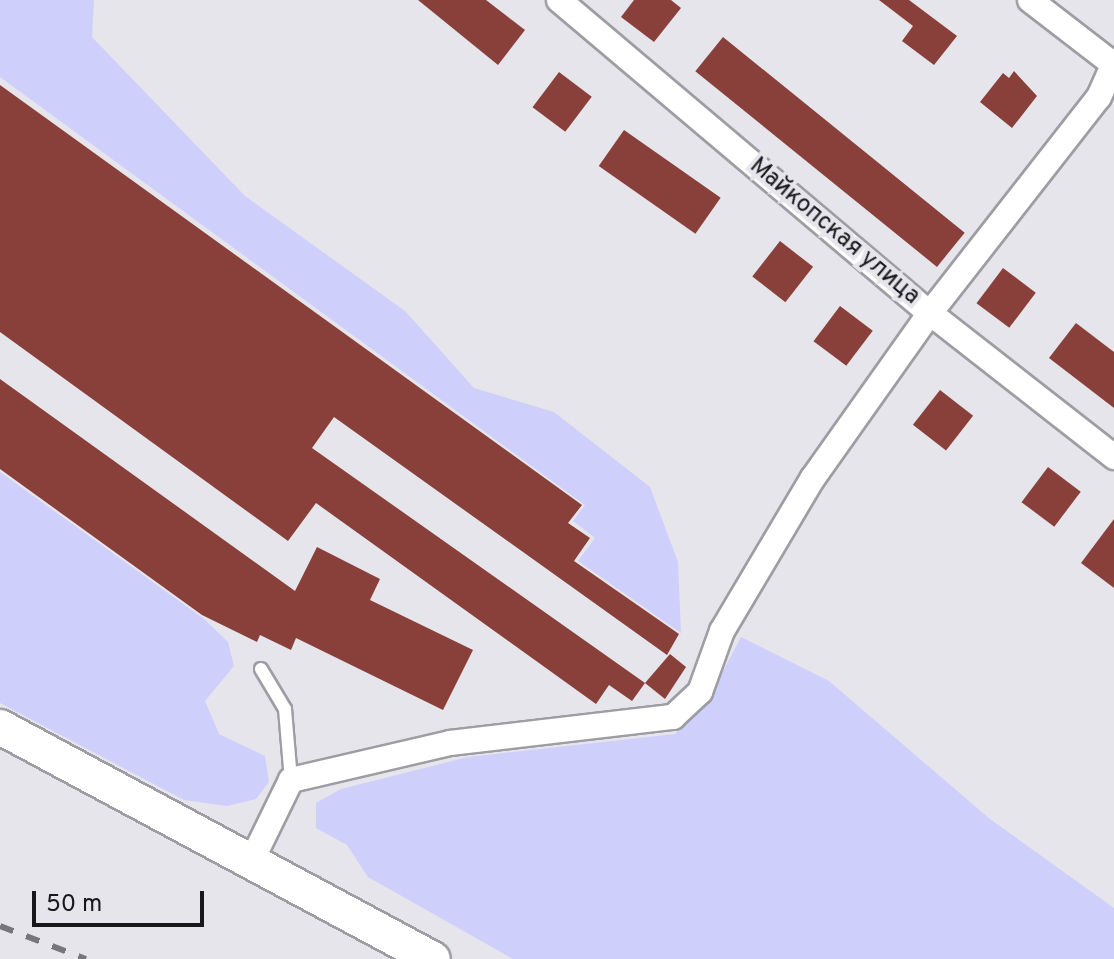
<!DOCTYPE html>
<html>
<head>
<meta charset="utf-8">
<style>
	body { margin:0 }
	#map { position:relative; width:1114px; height:959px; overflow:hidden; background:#e5e5eb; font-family:Overpass,sans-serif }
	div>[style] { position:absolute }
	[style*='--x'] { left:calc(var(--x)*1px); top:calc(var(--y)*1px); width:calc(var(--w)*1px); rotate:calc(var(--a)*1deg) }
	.green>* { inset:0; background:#cfcffc }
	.building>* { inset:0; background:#8a403a; transform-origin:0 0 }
	.roads { filter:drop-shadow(2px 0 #9d9da3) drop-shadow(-2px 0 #9d9da3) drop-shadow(0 2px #9d9da3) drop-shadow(0 -2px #9d9da3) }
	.lane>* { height:12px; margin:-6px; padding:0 6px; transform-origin:6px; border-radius:6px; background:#fff }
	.street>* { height:24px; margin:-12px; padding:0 12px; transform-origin:12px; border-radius:12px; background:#fff }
	.secondary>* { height:34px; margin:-17px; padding:0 17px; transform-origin:17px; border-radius:17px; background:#fff }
	.rail>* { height:6px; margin-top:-3px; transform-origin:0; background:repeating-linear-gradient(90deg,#77777b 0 14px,transparent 0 28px) }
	span { translate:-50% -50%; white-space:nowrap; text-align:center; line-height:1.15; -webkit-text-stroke:8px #e5e5eb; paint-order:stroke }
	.street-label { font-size:24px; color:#18181a }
	.scale { position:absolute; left:32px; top:891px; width:172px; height:36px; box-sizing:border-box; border:4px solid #18181a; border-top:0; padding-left:10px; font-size:24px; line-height:28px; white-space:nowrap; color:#18181a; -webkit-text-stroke:6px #e5e5eb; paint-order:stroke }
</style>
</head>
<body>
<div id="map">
	<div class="green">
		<i style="clip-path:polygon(0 0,94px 0,92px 37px,245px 196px,405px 311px,474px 388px,554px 412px,650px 487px,678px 562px,681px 633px,578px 561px,595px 538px,573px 521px,585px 505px,0 77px)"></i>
		<i style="clip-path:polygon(0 472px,204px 619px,228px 642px,234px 666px,205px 701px,219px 734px,265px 756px,269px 782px,256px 799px,227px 806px,184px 800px,0 703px)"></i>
		<i style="clip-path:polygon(741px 637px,829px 681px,990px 819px,1114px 908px,1114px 959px,513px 959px,368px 877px,347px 845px,316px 828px,316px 803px,341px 789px,468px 757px,675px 734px,720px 677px)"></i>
	</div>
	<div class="building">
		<i style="clip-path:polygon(418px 0,486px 0,525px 30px,498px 65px)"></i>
		<i style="clip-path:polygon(634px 0,671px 0,681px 8px,654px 42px,621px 17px)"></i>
		<i style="clip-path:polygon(879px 0,909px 0,957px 36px,934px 65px,902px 41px,913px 26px)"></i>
		<i style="left:723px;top:37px;width:311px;height:44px;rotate:39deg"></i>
		<i style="clip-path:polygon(1014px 71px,1037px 96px,1012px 128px,980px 102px,1003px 73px,1009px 78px)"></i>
		<i style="left:559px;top:72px;width:41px;height:44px;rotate:37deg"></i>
		<i style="clip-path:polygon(0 85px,582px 505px,568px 523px,590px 538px,574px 561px,679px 634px,667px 655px,334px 417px,312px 448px,645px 683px,632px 701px,609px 685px,596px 704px,316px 503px,288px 541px,0 332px)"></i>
		<i style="left:624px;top:130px;width:118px;height:44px;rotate:35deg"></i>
		<i style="left:780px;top:241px;width:42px;height:45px;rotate:38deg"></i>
		<i style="left:1003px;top:268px;width:41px;height:44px;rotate:37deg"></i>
		<i style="left:840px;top:306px;width:41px;height:44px;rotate:37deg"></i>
		<i style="clip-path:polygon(1076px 323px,1114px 352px,1114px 408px,1049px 358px)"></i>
		<i style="clip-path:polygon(0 379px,295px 591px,317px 547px,380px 579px,370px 600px,473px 650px,443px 710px,296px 638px,291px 650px,260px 635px,257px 642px,202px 615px,0 469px)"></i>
		<i style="left:940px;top:390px;width:42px;height:44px;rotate:38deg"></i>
		<i style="left:1048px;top:467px;width:41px;height:44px;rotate:37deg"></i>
		<i style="clip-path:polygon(1114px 519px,1114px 588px,1081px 563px)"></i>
		<i style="clip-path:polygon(670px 654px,686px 667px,665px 699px,645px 683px)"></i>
	</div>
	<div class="roads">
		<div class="lane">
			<i style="--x:261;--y:669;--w:47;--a:59"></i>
			<i style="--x:285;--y:709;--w:71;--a:85.2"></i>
		</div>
		<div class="street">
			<i style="--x:559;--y:0;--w:485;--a:40.2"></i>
			<i style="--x:930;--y:313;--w:234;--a:38"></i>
			<i style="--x:1030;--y:0;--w:105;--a:37.6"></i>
			<i style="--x:252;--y:860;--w:89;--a:-64"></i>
			<i style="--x:291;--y:780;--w:163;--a:-13.1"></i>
			<i style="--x:450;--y:743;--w:225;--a:-6.7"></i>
			<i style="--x:673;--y:717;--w:37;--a:-43"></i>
			<i style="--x:700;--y:692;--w:65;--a:-70.2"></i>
			<i style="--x:722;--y:631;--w:178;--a:-59.3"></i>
			<i style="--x:813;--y:478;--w:202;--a:-54.7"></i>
			<i style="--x:930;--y:313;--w:274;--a:-52"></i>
			<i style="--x:1099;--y:97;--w:37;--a:-66"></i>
		</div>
		<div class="secondary">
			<i style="--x:0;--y:727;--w:491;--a:28.2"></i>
		</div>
	</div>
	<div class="rail">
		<i style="--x:0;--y:926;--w:92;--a:21"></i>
	</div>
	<div class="street-label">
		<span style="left:834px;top:232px;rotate:40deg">Майкопская улица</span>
	</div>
	<div class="scale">50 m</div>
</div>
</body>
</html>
